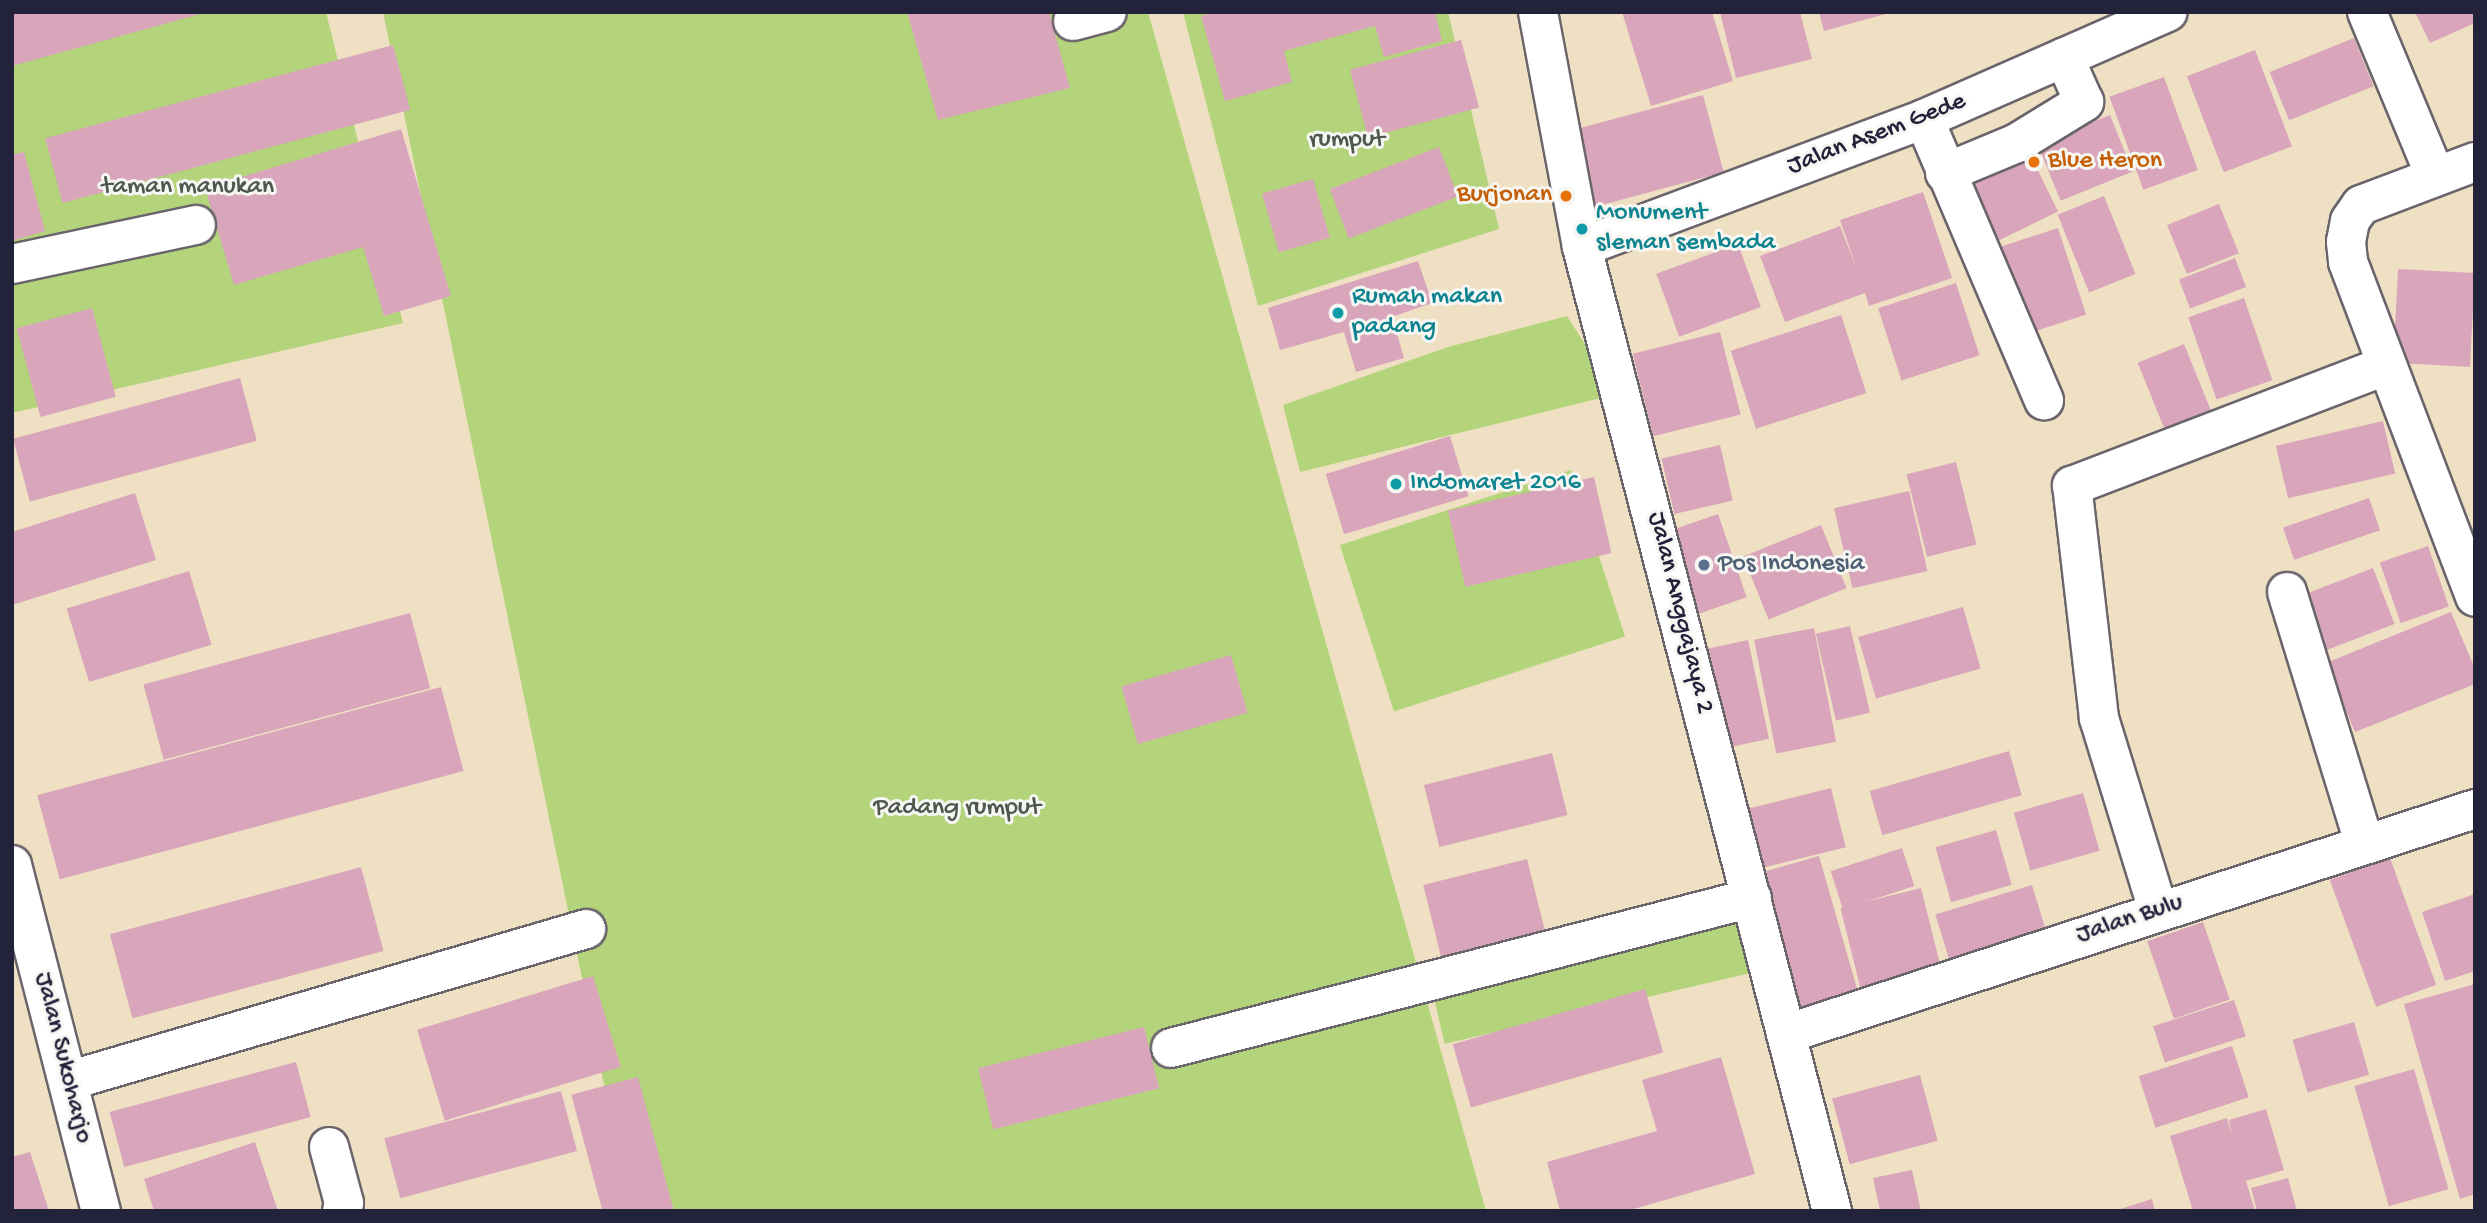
<!DOCTYPE html>
<html>
<head>
<meta charset="utf-8">
<style>
	body { margin:0 }
	#map { position:relative; width:2487px; height:1223px; overflow:hidden; background:#efe0c3; font-family:"Gochi Hand",sans-serif }
	div>[style] { position:absolute }
	[style*='--x'] { left:calc(var(--x)*1px); top:calc(var(--y)*1px); width:calc(var(--w)*1px); rotate:calc(var(--a)*1deg) }
	.green>* { inset:0; background:#b4d47c; transform-origin:0 0 }
	.building>* { inset:0; background:#d8a5ba; transform-origin:0 0 }
	.roads { filter:drop-shadow(2px 0 #6a646b) drop-shadow(-2px 0 #6a646b) drop-shadow(0 2px #6a646b) drop-shadow(0 -2px #6a646b) }
	.minor>* { height:38px; margin:-19px; padding:0 19px; transform-origin:19px; border-radius:19px; background:#fff }
	.major>* { height:38px; margin:-19px; padding:0 19px; transform-origin:19px; border-radius:19px; background:#fff }
	.dots>* { width:19px; height:19px; translate:-50% -50%; box-sizing:border-box; border:4px solid #f6f6f2; border-radius:50% }
	span { translate:-50% -50%; white-space:nowrap; text-align:center; line-height:1.15; -webkit-text-stroke:6px #f6f6f2; paint-order:stroke }
	.street-label { font-size:26px; color:#22223b }
	.park-label { font-size:26px; color:#4e574e }
	.food-label { font-size:26px; color:#c56008 }
	.left { translate:0 -50%; text-align:left }
	.right { translate:-100% -50%; text-align:right }
	.culture-label { font-size:26px; color:#0d838f }
	.service-label { font-size:26px; color:#4e5e75 }
	.frame { position:absolute; inset:0; border:14px solid #22223b; pointer-events:none }
</style>
</head>
<body>
<div id="map">
	<div class="green">
		<i style="clip-path:polygon(12px 12px,326px 12px,403px 323px,12px 413px)"></i>
		<i style="clip-path:polygon(383px 12px,1148px 12px,1486px 1211px,630px 1211px)"></i>
		<i style="clip-path:polygon(1183px 12px,1448px 12px,1499px 229px,1258px 306px)"></i>
		<i style="clip-path:polygon(1567px 316px,1617px 394px,1300px 472px,1283px 405px,1448px 347px)"></i>
		<i style="left:1571px;top:470px;width:175px;height:243px;rotate:72deg"></i>
		<i style="left:1744px;top:909px;width:64px;height:322px;rotate:77deg"></i>
	</div>
	<div class="building">
		<i style="clip-path:polygon(12px 12px,204px 12px,204px 13px,12px 66px)"></i>
		<i style="clip-path:polygon(907px 12px,1049px 12px,1070px 88px,938px 120px)"></i>
		<i style="clip-path:polygon(1215px 12px,1435px 12px,1442px 41px,1384px 57px,1375px 26px,1284px 51px,1292px 82px,1225px 101px,1201px 16px)"></i>
		<i style="clip-path:polygon(1622px 12px,1712px 12px,1733px 81px,1651px 106px)"></i>
		<i style="clip-path:polygon(1720px 12px,1800px 12px,1812px 59px,1736px 78px)"></i>
		<i style="clip-path:polygon(1819px 12px,1889px 12px,1889px 13px,1824px 31px)"></i>
		<i style="clip-path:polygon(2415px 12px,2473px 12px,2475px 23px,2430px 43px)"></i>
		<i style="left:2354px;top:38px;width:52px;height:91px;rotate:68deg"></i>
		<i style="left:1461px;top:40px;width:70px;height:115px;rotate:75deg"></i>
		<i style="left:393px;top:45px;width:67px;height:360px;rotate:75deg"></i>
		<i style="left:2255px;top:50px;width:103px;height:73px;rotate:69deg"></i>
		<i style="left:2164px;top:77px;width:99px;height:58px;rotate:70deg"></i>
		<i style="left:1703px;top:95px;width:80px;height:133px;rotate:75deg"></i>
		<i style="left:2110px;top:115px;width:61px;height:78px;rotate:68deg"></i>
		<i style="clip-path:polygon(401px 129px,451px 296px,384px 316px,363px 247px,234px 285px,205px 188px)"></i>
		<i style="left:2026px;top:146px;width:73px;height:79px;rotate:64deg"></i>
		<i style="left:1439px;top:147px;width:53px;height:117px;rotate:69deg"></i>
		<i style="clip-path:polygon(24px 152px,45px 231px,12px 241px,12px 155px)"></i>
		<i style="left:1313px;top:179px;width:61px;height:53px;rotate:74deg"></i>
		<i style="clip-path:polygon(1923px 192px,1952px 278px,1869px 306px,1865px 293px,1785px 322px,1760px 256px,1840px 226px,1857px 270px,1840px 220px)"></i>
		<i style="left:2104px;top:196px;width:84px;height:50px;rotate:68deg"></i>
		<i style="left:2219px;top:204px;width:53px;height:56px;rotate:68deg"></i>
		<i style="left:2058px;top:228px;width:91px;height:63px;rotate:72deg"></i>
		<i style="left:1738px;top:244px;width:67px;height:87px;rotate:70deg"></i>
		<i style="left:2235px;top:258px;width:31px;height:60px;rotate:69deg"></i>
		<i style="clip-path:polygon(1418px 261px,1432px 303px,1392px 317px,1404px 358px,1356px 372px,1344px 332px,1280px 350px,1268px 308px)"></i>
		<i style="left:2398px;top:269px;width:77px;height:94px;rotate:3deg"></i>
		<i style="left:1956px;top:283px;width:76px;height:82px;rotate:72deg"></i>
		<i style="left:2244px;top:298px;width:87px;height:59px;rotate:71deg"></i>
		<i style="left:92px;top:308px;width:92px;height:78px;rotate:75deg"></i>
		<i style="left:1841px;top:315px;width:82px;height:116px;rotate:72deg"></i>
		<i style="left:1720px;top:332px;width:85px;height:90px;rotate:76deg"></i>
		<i style="left:2184px;top:344px;width:78px;height:50px;rotate:68deg"></i>
		<i style="left:240px;top:378px;width:65px;height:235px;rotate:75deg"></i>
		<i style="left:2383px;top:421px;width:54px;height:110px;rotate:77deg"></i>
		<i style="left:1450px;top:436px;width:63px;height:130px;rotate:73deg"></i>
		<i style="left:1720px;top:445px;width:57px;height:60px;rotate:77deg"></i>
		<i style="left:1956px;top:462px;width:85px;height:51px;rotate:76deg"></i>
		<i style="left:1594px;top:477px;width:78px;height:150px;rotate:77deg"></i>
		<i style="left:1909px;top:491px;width:82px;height:77px;rotate:77deg"></i>
		<i style="clip-path:polygon(135px 493px,156px 560px,12px 605px,12px 532px)"></i>
		<i style="left:2369px;top:498px;width:34px;height:91px;rotate:71deg"></i>
		<i style="left:1718px;top:514px;width:88px;height:59px;rotate:71deg"></i>
		<i style="left:1821px;top:525px;width:68px;height:84px;rotate:68deg"></i>
		<i style="left:2428px;top:546px;width:64px;height:51px;rotate:71deg"></i>
		<i style="left:2373px;top:568px;width:60px;height:74px;rotate:69deg"></i>
		<i style="left:189px;top:571px;width:77px;height:128px;rotate:73deg"></i>
		<i style="left:1963px;top:607px;width:64px;height:109px;rotate:74deg"></i>
		<i style="clip-path:polygon(2451px 612px,2475px 669px,2475px 684px,2355px 732px,2326px 663px)"></i>
		<i style="left:410px;top:613px;width:78px;height:276px;rotate:75deg"></i>
		<i style="left:1850px;top:626px;width:89px;height:35px;rotate:77deg"></i>
		<i style="left:1814px;top:628px;width:116px;height:61px;rotate:79deg"></i>
		<i style="left:1748px;top:640px;width:101px;height:50px;rotate:78deg"></i>
		<i style="left:1231px;top:655px;width:60px;height:114px;rotate:74deg"></i>
		<i style="left:441px;top:687px;width:87px;height:418px;rotate:75deg"></i>
		<i style="left:2009px;top:751px;width:46px;height:145px;rotate:74deg"></i>
		<i style="left:1552px;top:753px;width:64px;height:132px;rotate:76deg"></i>
		<i style="left:1831px;top:788px;width:61px;height:87px;rotate:76deg"></i>
		<i style="left:2083px;top:793px;width:60px;height:72px;rotate:74deg"></i>
		<i style="left:1996px;top:830px;width:57px;height:63px;rotate:74deg"></i>
		<i style="left:1902px;top:848px;width:40px;height:75px;rotate:72deg"></i>
		<i style="left:1819px;top:856px;width:149px;height:60px;rotate:74deg"></i>
		<i style="left:2390px;top:858px;width:135px;height:64px;rotate:70deg"></i>
		<i style="left:1527px;top:859px;width:81px;height:107px;rotate:76deg"></i>
		<i style="left:361px;top:867px;width:87px;height:260px;rotate:75deg"></i>
		<i style="left:2032px;top:885px;width:49px;height:101px;rotate:73deg"></i>
		<i style="left:1921px;top:888px;width:83px;height:83px;rotate:76deg"></i>
		<i style="clip-path:polygon(2475px 894px,2475px 971px,2445px 981px,2422px 912px)"></i>
		<i style="left:2203px;top:922px;width:82px;height:59px;rotate:71deg"></i>
		<i style="left:593px;top:976px;width:95px;height:184px;rotate:73deg"></i>
		<i style="clip-path:polygon(2475px 984px,2475px 1194px,2460px 1199px,2404px 1004px)"></i>
		<i style="left:1645px;top:989px;width:66px;height:200px;rotate:74deg"></i>
		<i style="left:2234px;top:1000px;width:38px;height:85px;rotate:72deg"></i>
		<i style="left:2354px;top:1022px;width:55px;height:64px;rotate:74deg"></i>
		<i style="left:1144px;top:1027px;width:63px;height:171px;rotate:76deg"></i>
		<i style="left:2232px;top:1046px;width:54px;height:98px;rotate:72deg"></i>
		<i style="clip-path:polygon(1721px 1057px,1755px 1174px,1627px 1211px,1560px 1211px,1547px 1162px,1657px 1131px,1642px 1080px)"></i>
		<i style="left:296px;top:1062px;width:57px;height:193px;rotate:75deg"></i>
		<i style="left:2414px;top:1069px;width:125px;height:62px;rotate:74deg"></i>
		<i style="left:1920px;top:1075px;width:68px;height:91px;rotate:75deg"></i>
		<i style="left:638px;top:1077px;width:139px;height:69px;rotate:75deg"></i>
		<i style="left:561px;top:1091px;width:62px;height:183px;rotate:75deg"></i>
		<i style="clip-path:polygon(2266px 1109px,2284px 1170px,2246px 1181px,2255px 1211px,2193px 1211px,2170px 1136px,2227px 1118px,2232px 1136px,2229px 1120px)"></i>
		<i style="clip-path:polygon(255px 1142px,278px 1211px,154px 1211px,144px 1179px)"></i>
		<i style="clip-path:polygon(30px 1152px,49px 1211px,12px 1211px,12px 1157px)"></i>
		<i style="clip-path:polygon(1912px 1170px,1921px 1211px,1880px 1211px,1873px 1178px)"></i>
		<i style="clip-path:polygon(2288px 1178px,2297px 1211px,2257px 1211px,2251px 1188px)"></i>
		<i style="clip-path:polygon(2152px 1199px,2155px 1211px,2117px 1211px,2117px 1210px)"></i>
	</div>
	<div class="roads">
		<div class="minor">
			<i style="--x:1538;--y:12;--w:239;--a:79.4"></i>
			<i style="--x:1582;--y:247;--w:996;--a:75.46"></i>
			<i style="--x:2367;--y:12;--w:177;--a:67.4"></i>
			<i style="--x:1073;--y:21;--w:35;--a:-15"></i>
			<i style="--x:1924;--y:119;--w:306;--a:66.9"></i>
			<i style="--x:2475;--y:162;--w:122;--a:159.3"></i>
			<i style="--x:2361;--y:205;--w:19;--a:125"></i>
			<i style="--x:2350;--y:221;--w:21;--a:101"></i>
			<i style="--x:2346;--y:242;--w:20;--a:84"></i>
			<i style="--x:2348;--y:262;--w:358;--a:69.2"></i>
			<i style="--x:1945;--y:173;--w:78;--a:-22.6"></i>
			<i style="--x:2017;--y:143;--w:79;--a:-31.5"></i>
			<i style="--x:2084;--y:102;--w:49;--a:-114"></i>
			<i style="--x:1582;--y:247;--w:365;--a:-20.5"></i>
			<i style="--x:1924;--y:119;--w:266;--a:-23.7"></i>
			<i style="--x:12;--y:264;--w:188;--a:-12"></i>
			<i style="--x:2287;--y:592;--w:262;--a:72.9"></i>
			<i style="--x:2158;--y:910;--w:201;--a:-107.1"></i>
			<i style="--x:2099;--y:718;--w:234;--a:-96.6"></i>
			<i style="--x:2072;--y:486;--w:337;--a:-21"></i>
			<i style="--x:1786;--y:1034;--w:725;--a:-18.08"></i>
			<i style="--x:1171;--y:1048;--w:600;--a:-14.48"></i>
			<i style="--x:68;--y:1081;--w:540;--a:-16.35"></i>
			<i style="--x:329;--y:1147;--w:58;--a:75"></i>
			<i style="--x:344;--y:1203;--w:8;--a:104"></i>
		</div>
		<div class="major">
			<i style="--x:12;--y:865;--w:357;--a:75.6"></i>
		</div>
	</div>
	<div class="dots">
		<i style="left:2034px;top:162px;background:#e8710a"></i>
		<i style="left:1566px;top:196px;background:#e8710a"></i>
		<i style="left:1582px;top:229px;background:#0f9aa8"></i>
		<i style="left:1338px;top:313px;background:#0f9aa8"></i>
		<i style="left:1396px;top:484px;background:#0f9aa8"></i>
		<i style="left:1704px;top:565px;background:#5c6f8a"></i>
	</div>
	<div class="street-label">
		<span style="left:1877px;top:135px;rotate:-21deg">Jalan Asem Gede</span>
		<span style="left:1679px;top:613px;rotate:76deg">Jalan Anggajaya 2</span>
		<span style="left:2130px;top:920px;rotate:-18deg">Jalan Bulu</span>
		<span style="left:62px;top:1058px;rotate:76deg">Jalan Sukoharjo</span>
	</div>
	<div class="park-label">
		<span style="left:1347px;top:141px">rumput</span>
		<span style="left:188px;top:188px">taman manukan</span>
		<span style="left:957px;top:809px">Padang rumput</span>
	</div>
	<div class="food-label">
		<span class="left" style="left:2048px;top:162px">Blue Heron</span>
		<span class="right" style="left:1552px;top:196px">Burjonan</span>
	</div>
	<div class="culture-label">
		<span class="left" style="left:1596px;top:229px">Monument<br>sleman sembada</span>
		<span class="left" style="left:1352px;top:313px">Rumah makan<br>padang</span>
		<span class="left" style="left:1410px;top:484px">Indomaret 2016</span>
	</div>
	<div class="service-label">
		<span class="left" style="left:1718px;top:565px">Pos Indonesia</span>
	</div>
	<div class="frame"></div>
</div>
</body>
</html>
